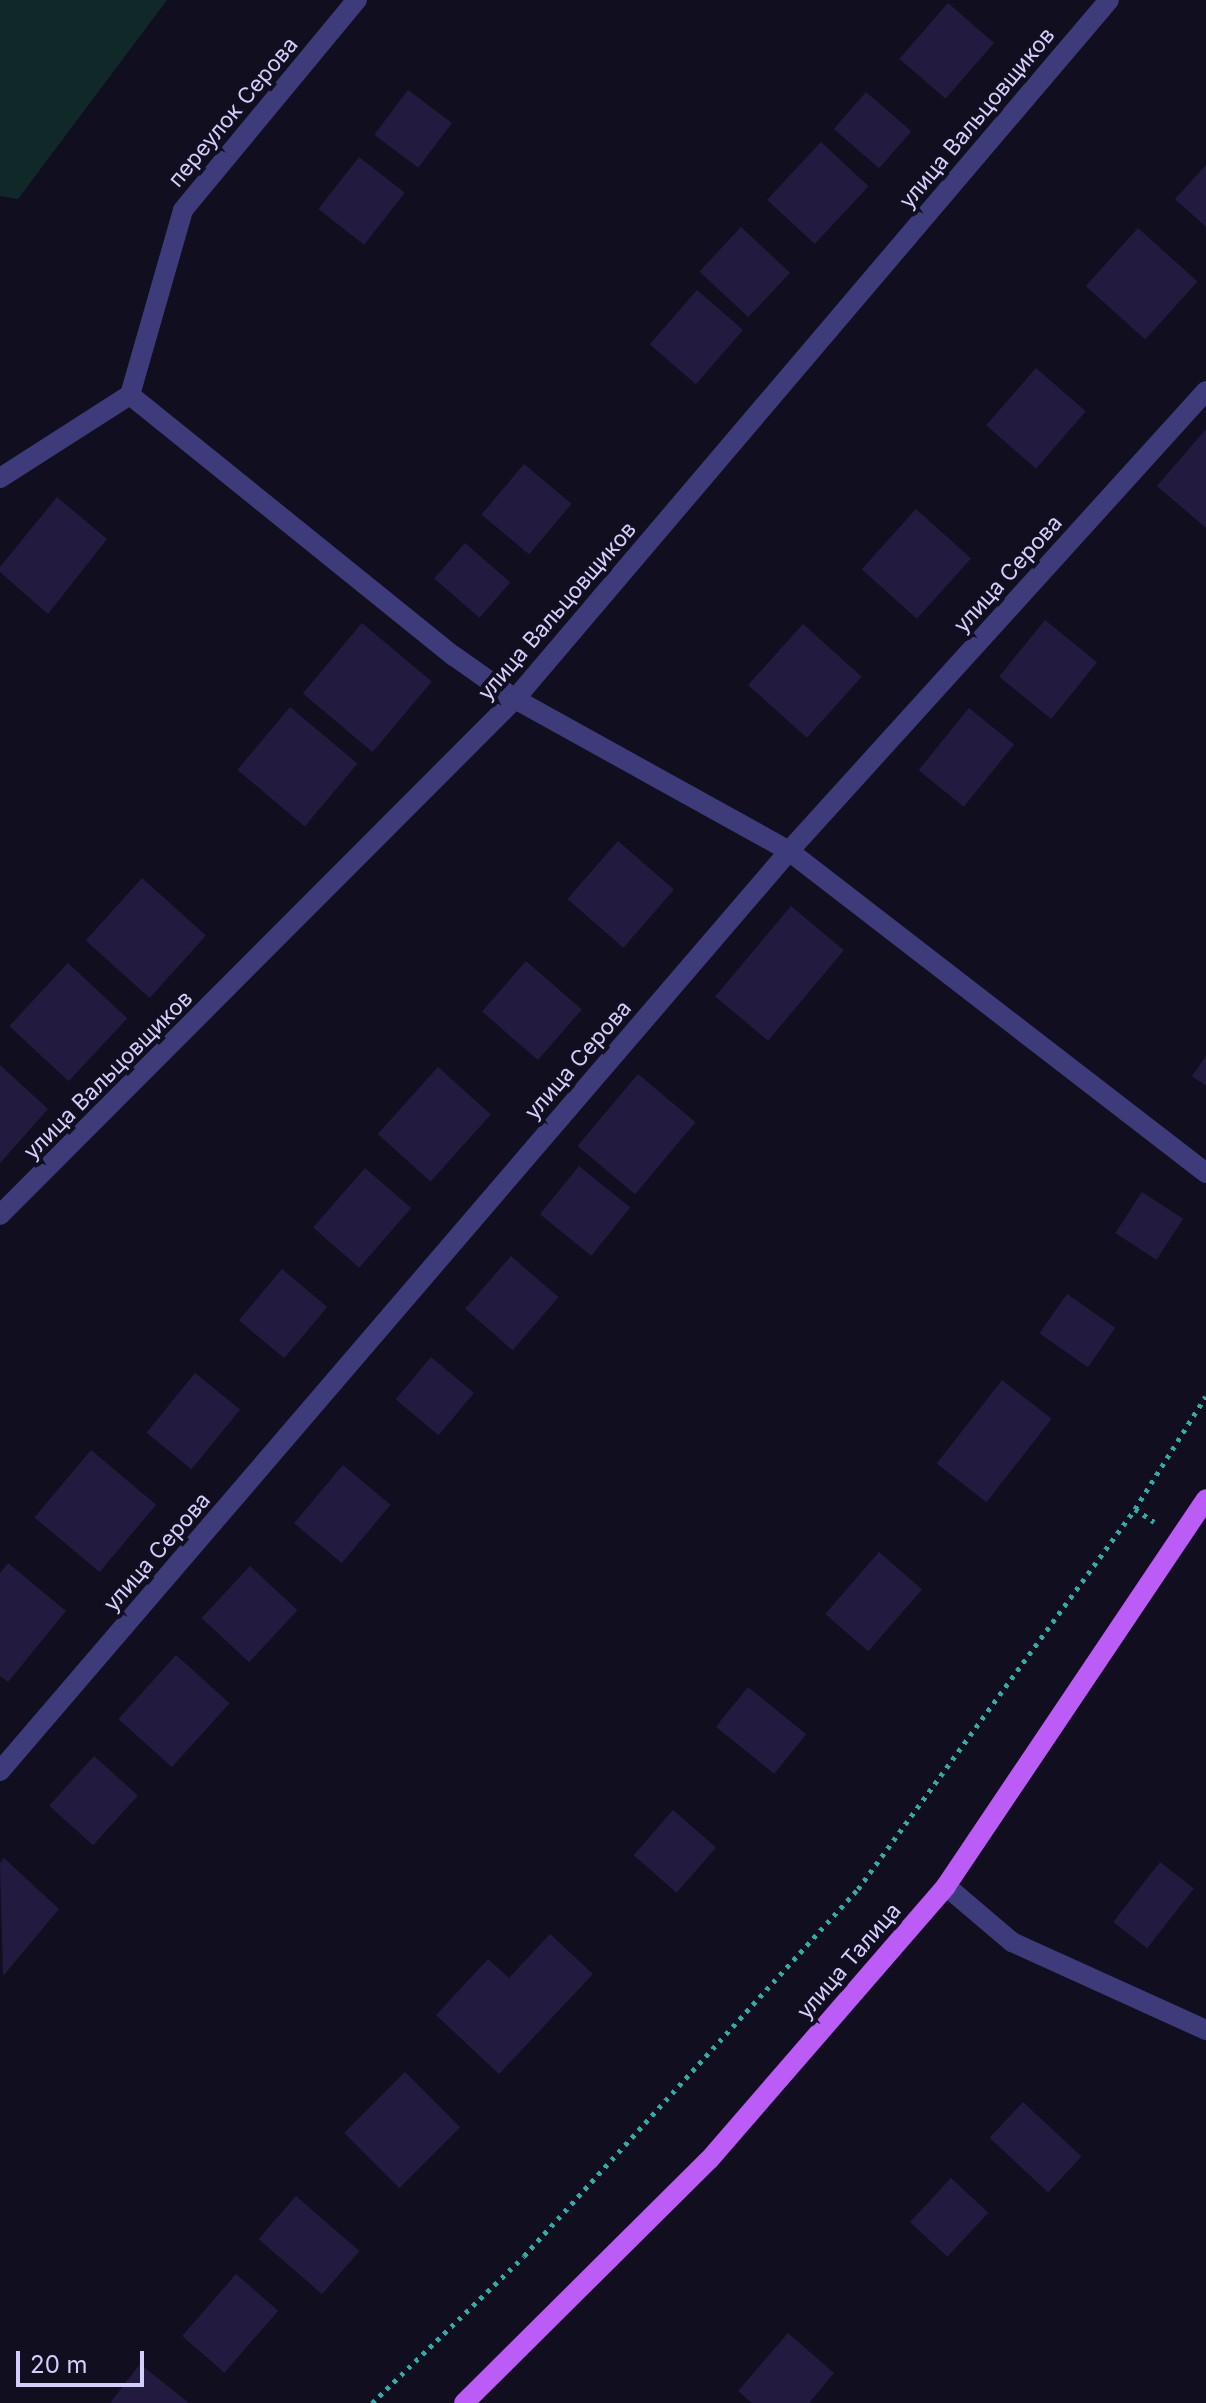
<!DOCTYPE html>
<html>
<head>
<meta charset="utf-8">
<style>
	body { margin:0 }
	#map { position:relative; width:1206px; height:2403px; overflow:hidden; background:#110e1f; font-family:Inter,sans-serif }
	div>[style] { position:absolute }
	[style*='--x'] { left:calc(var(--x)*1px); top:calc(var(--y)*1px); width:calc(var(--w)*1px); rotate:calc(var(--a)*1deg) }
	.green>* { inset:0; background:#112828 }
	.building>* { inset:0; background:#221b3f; transform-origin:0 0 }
	.path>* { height:5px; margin-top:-2.5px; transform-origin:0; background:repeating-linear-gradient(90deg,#34aaa3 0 4px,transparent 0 10px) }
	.minor>* { height:20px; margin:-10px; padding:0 10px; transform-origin:10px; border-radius:10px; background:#3e3b7b }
	.primary>* { height:20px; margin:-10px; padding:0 10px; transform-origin:10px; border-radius:10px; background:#bc5cf6 }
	span { translate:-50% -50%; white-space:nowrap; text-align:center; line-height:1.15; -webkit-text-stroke:8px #110e1f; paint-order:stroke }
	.street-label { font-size:22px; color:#d4cefc }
	.scale { position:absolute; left:16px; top:2351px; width:128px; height:36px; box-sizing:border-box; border:4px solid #d4cefc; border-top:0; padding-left:10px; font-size:24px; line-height:28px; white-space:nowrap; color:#d4cefc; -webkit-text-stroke:6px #110e1f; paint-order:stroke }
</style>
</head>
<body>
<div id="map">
	<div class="green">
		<i style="clip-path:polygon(0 0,167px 0,18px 199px,0 196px)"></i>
	</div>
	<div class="building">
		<i style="left:948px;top:3px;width:61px;height:74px;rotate:41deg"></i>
		<i style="left:408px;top:90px;width:55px;height:56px;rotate:37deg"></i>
		<i style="left:866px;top:92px;width:60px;height:49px;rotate:41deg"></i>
		<i style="left:821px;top:142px;width:65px;height:79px;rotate:43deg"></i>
		<i style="left:359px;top:157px;width:58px;height:66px;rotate:38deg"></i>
		<i style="clip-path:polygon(1206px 165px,1206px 227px,1175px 199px)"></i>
		<i style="left:741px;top:227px;width:67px;height:61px;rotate:43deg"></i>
		<i style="left:1138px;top:228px;width:80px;height:78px;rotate:42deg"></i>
		<i style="left:697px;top:290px;width:61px;height:72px;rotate:41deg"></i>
		<i style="left:1036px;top:368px;width:66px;height:76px;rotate:41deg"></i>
		<i style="clip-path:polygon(1206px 429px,1206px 528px,1157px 486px)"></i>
		<i style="left:524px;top:464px;width:62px;height:66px;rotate:40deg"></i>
		<i style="clip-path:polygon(57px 497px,107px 539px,48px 614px,0 572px,0 567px)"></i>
		<i style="left:916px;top:509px;width:74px;height:81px;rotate:42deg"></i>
		<i style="left:465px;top:543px;width:60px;height:47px;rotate:41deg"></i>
		<i style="left:1045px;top:620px;width:67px;height:73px;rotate:39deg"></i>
		<i style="left:362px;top:623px;width:91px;height:92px;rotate:40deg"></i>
		<i style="left:803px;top:624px;width:79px;height:82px;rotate:42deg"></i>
		<i style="left:290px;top:707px;width:88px;height:82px;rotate:40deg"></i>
		<i style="left:969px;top:708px;width:58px;height:80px;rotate:39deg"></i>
		<i style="left:618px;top:841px;width:74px;height:77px;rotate:41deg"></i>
		<i style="left:142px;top:878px;width:86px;height:84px;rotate:42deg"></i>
		<i style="left:791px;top:906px;width:69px;height:118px;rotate:40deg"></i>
		<i style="left:526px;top:961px;width:74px;height:67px;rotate:41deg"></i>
		<i style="left:68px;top:963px;width:81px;height:86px;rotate:43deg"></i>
		<i style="clip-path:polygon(1206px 1056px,1206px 1086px,1192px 1076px)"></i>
		<i style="clip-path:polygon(0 1065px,48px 1109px,0 1163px)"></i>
		<i style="left:438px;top:1067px;width:71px;height:90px;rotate:42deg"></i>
		<i style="left:638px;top:1074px;width:75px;height:94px;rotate:40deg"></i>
		<i style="left:579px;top:1166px;width:66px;height:62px;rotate:39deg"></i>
		<i style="left:365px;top:1168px;width:61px;height:79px;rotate:41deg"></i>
		<i style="left:1142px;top:1192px;width:49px;height:49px;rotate:33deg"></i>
		<i style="left:511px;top:1256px;width:63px;height:70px;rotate:41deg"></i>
		<i style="left:282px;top:1269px;width:59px;height:67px;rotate:40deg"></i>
		<i style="left:1067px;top:1294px;width:59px;height:48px;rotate:35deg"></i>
		<i style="left:431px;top:1357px;width:56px;height:55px;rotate:40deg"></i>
		<i style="left:195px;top:1373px;width:58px;height:77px;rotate:39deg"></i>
		<i style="left:1002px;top:1380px;width:63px;height:106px;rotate:38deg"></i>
		<i style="left:91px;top:1450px;width:85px;height:88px;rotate:40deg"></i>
		<i style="left:343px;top:1465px;width:62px;height:76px;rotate:40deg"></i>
		<i style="left:879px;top:1552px;width:57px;height:82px;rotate:41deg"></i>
		<i style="clip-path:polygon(8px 1563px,66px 1611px,8px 1682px,0 1676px,0 1573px)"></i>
		<i style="left:250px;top:1566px;width:65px;height:71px;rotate:43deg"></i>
		<i style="left:176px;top:1655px;width:72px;height:86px;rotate:42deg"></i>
		<i style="left:748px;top:1687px;width:75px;height:51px;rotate:39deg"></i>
		<i style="left:94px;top:1756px;width:59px;height:67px;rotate:42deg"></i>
		<i style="left:673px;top:1810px;width:57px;height:60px;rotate:41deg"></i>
		<i style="clip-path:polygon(4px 1858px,59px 1909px,3px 1976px,0 1863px)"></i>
		<i style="left:1160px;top:1862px;width:43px;height:76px;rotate:38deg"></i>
		<i style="clip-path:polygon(550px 1934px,593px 1974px,499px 2074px,436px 2015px,488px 1959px,509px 1978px)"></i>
		<i style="left:405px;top:2072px;width:78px;height:86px;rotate:45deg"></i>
		<i style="left:1023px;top:2102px;width:80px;height:49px;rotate:43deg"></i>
		<i style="left:951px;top:2178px;width:51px;height:60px;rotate:43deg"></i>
		<i style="left:296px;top:2196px;width:84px;height:57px;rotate:41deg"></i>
		<i style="left:236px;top:2274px;width:56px;height:82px;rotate:41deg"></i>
		<i style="clip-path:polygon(788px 2333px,834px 2373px,809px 2403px,752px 2403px,738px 2391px)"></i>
		<i style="clip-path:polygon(140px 2364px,189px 2403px,110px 2403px)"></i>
	</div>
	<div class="path">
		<i style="--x:1135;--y:1509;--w:23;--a:34"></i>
		<i style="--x:372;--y:2403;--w:211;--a:-44"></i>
		<i style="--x:524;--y:2256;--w:496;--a:-47.7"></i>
		<i style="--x:858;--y:1889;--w:470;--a:-53.9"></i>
		<i style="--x:1135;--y:1509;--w:133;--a:-57.9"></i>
	</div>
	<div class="minor">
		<i style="--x:130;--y:395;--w:416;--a:38.9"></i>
		<i style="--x:454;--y:656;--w:75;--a:35.2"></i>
		<i style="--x:515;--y:699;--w:313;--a:29"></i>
		<i style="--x:789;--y:851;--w:527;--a:37.67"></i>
		<i style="--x:0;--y:478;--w:154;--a:-32.6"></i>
		<i style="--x:130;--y:395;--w:192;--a:-74"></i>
		<i style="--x:183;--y:210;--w:273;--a:-50.4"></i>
		<i style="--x:0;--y:1215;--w:729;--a:-45.06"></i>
		<i style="--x:515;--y:699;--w:917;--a:-49.64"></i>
		<i style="--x:0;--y:1771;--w:1212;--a:-49.38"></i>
		<i style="--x:789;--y:851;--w:621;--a:-47.81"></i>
		<i style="--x:946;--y:1886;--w:87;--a:40.3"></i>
		<i style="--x:1012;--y:1942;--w:213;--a:24.4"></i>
	</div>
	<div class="primary">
		<i style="--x:464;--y:2403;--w:345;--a:-44.8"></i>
		<i style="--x:709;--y:2160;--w:362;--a:-49.1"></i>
		<i style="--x:946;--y:1886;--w:466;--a:-56.1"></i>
	</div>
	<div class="street-label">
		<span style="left:233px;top:112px;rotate:-50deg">переулок Серова</span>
		<span style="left:977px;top:118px;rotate:-50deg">улица Вальцовщиков</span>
		<span style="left:1008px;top:574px;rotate:-48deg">улица Серова</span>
		<span style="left:557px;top:611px;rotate:-49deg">улица Вальцовщиков</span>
		<span style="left:578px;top:1060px;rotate:-49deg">улица Серова</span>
		<span style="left:108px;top:1075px;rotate:-45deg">улица Вальцовщиков</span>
		<span style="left:157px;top:1552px;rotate:-49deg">улица Серова</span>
		<span style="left:849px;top:1961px;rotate:-49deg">улица Талица</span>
	</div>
	<div class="scale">20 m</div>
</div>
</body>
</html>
